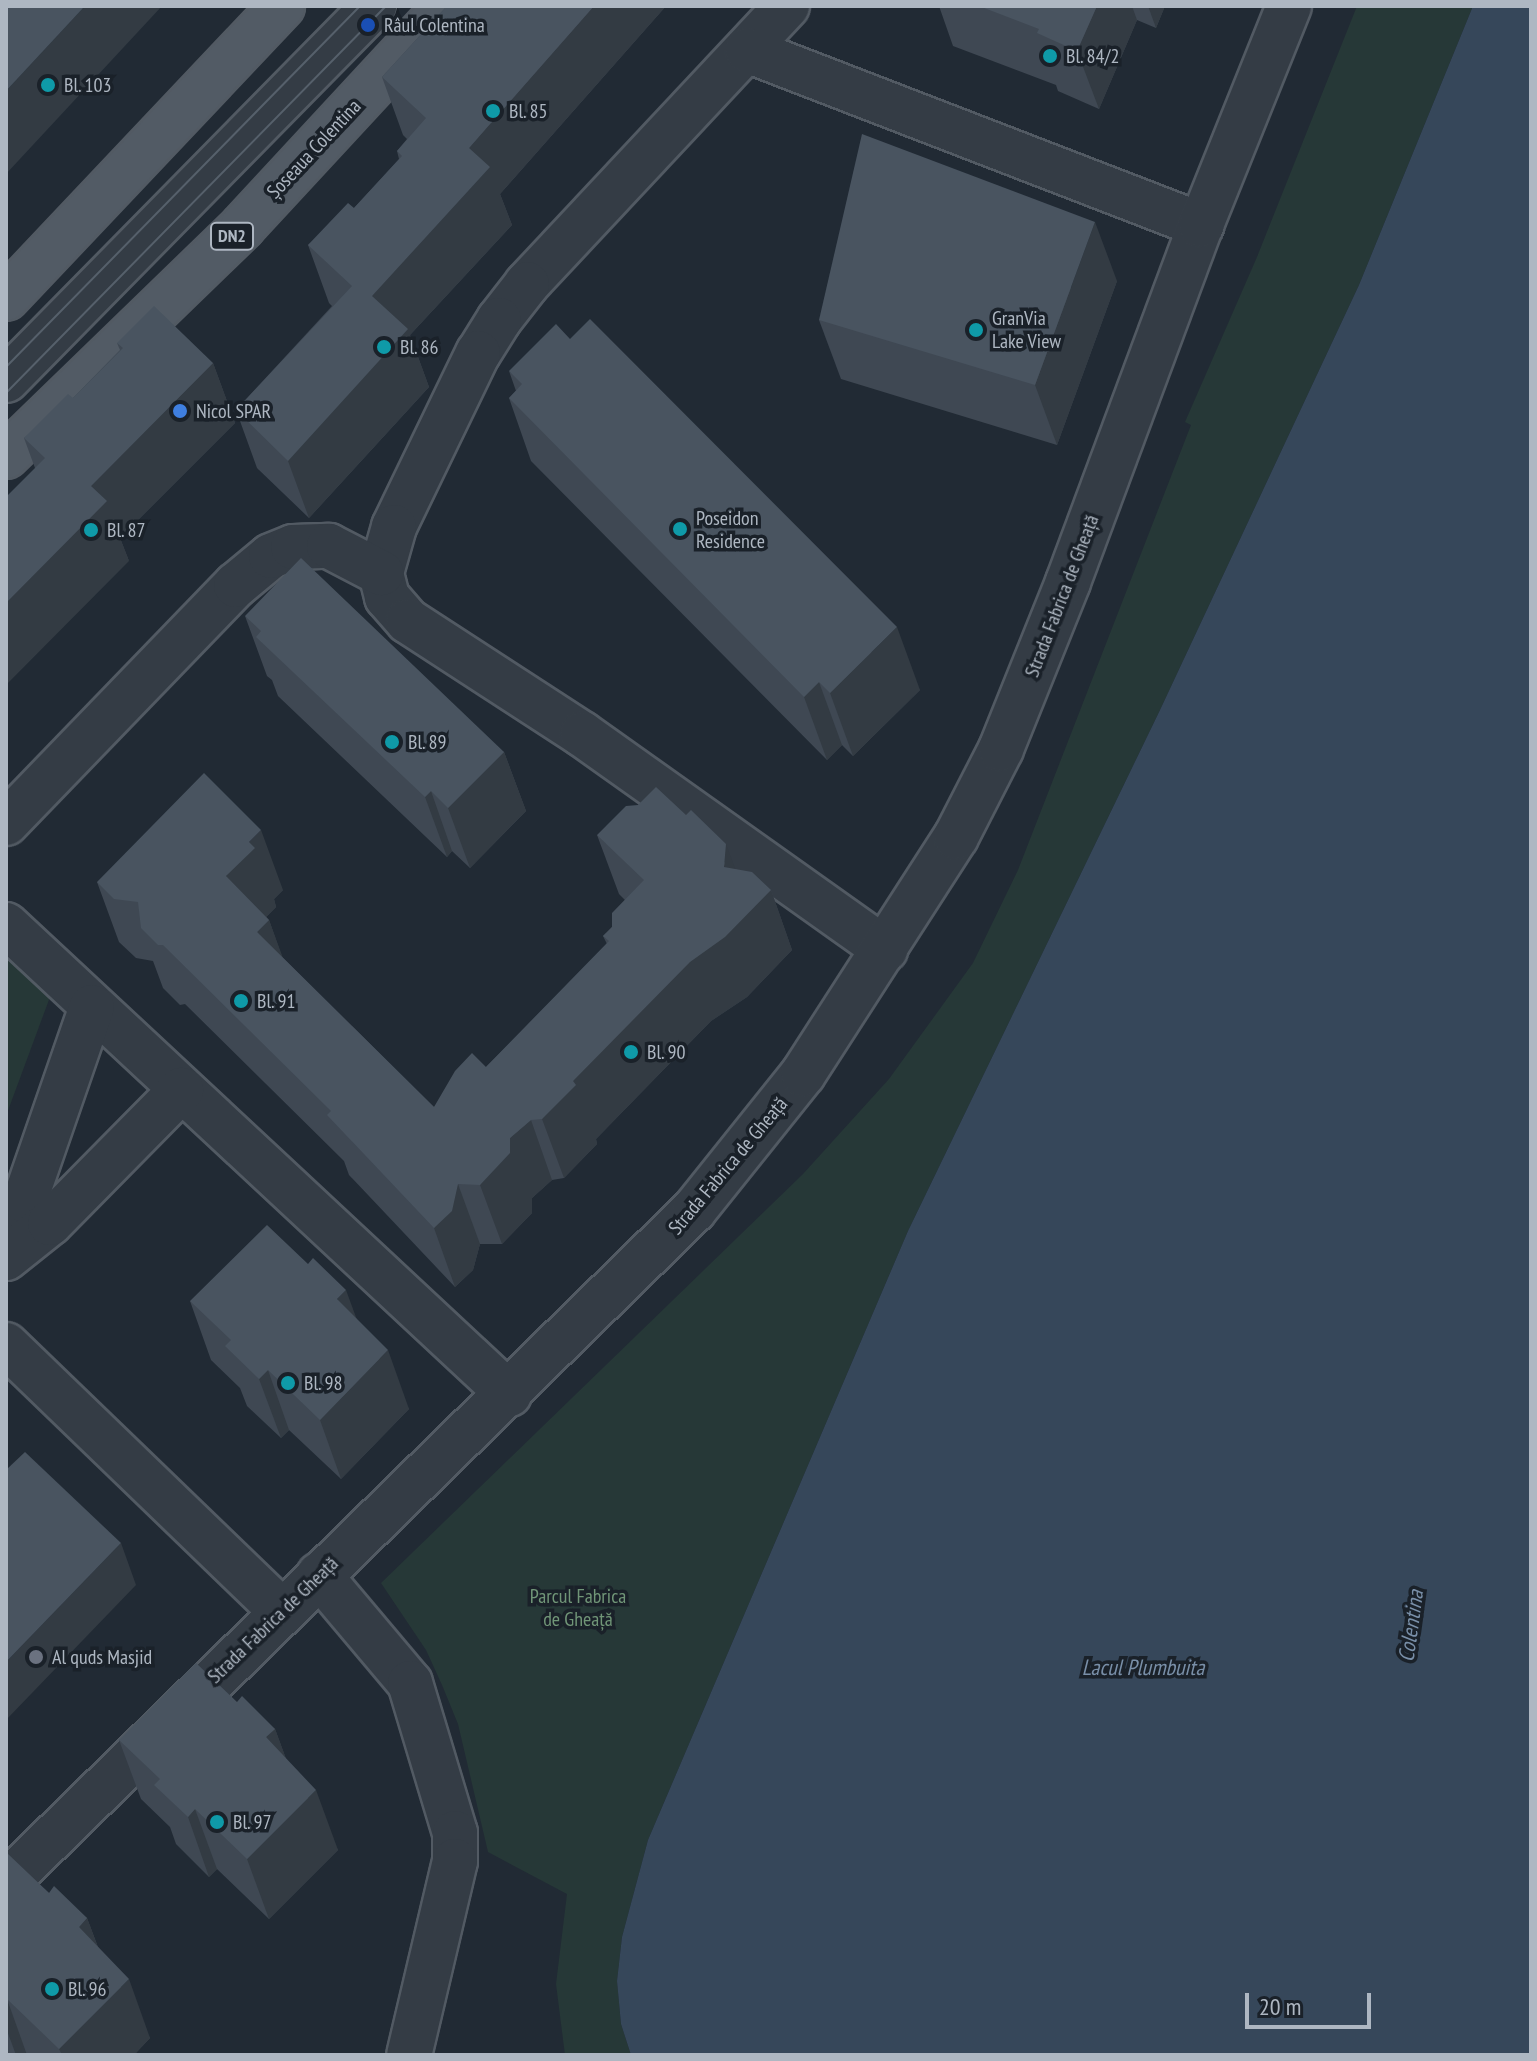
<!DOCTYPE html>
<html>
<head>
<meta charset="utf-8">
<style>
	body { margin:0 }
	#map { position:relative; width:1537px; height:2061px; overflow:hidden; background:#212a34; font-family:"PT Sans Narrow",sans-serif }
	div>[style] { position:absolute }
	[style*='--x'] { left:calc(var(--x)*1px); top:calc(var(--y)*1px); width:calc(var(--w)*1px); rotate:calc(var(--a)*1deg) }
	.green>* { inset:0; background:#263837 }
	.water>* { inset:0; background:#36475a }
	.roads { filter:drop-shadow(2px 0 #525a63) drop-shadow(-2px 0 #525a63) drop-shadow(0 2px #525a63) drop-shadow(0 -2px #525a63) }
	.minor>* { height:44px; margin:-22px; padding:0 22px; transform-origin:22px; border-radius:22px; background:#343c45 }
	.major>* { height:44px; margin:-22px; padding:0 22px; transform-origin:22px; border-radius:22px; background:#525b65 }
	.tram>* { height:2px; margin:-1px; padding:0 1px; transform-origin:1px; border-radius:1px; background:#56606b }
	.wall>* { inset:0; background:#3f4853 }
	.shaded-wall>* { inset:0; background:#333b43 }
	.building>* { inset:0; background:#495460 }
	.dots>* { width:22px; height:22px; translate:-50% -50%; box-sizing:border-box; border:4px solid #1a2129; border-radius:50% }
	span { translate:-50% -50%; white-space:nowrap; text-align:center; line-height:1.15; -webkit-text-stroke:7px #1a2129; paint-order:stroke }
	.shield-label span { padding:2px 6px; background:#1a2129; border:2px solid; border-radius:6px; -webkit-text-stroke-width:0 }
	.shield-label { font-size:18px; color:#aeb7c2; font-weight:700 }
	.poi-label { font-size:20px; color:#aeb7c2 }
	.left { translate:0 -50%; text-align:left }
	.street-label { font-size:20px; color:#aeb7c2 }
	.park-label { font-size:20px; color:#709577 }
	.water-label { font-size:22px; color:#798fa8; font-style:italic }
	.frame { position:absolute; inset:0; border:8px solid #aeb7c2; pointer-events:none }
	.scale { position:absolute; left:1245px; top:1993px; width:126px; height:36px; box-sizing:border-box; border:4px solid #aeb7c2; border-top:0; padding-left:10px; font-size:24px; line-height:28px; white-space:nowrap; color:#aeb7c2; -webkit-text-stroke:6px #1a2129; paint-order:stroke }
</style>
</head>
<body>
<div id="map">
	<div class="green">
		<i style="clip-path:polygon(1357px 6px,1473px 6px,1359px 285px,1160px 710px,908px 1231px,648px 1840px,622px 1937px,617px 1981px,621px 2024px,631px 2055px,565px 2055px,556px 1984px,567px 1894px,488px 1852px,458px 1724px,442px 1685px,426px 1650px,381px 1583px,803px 1174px,889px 1079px,973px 963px,1018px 870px,1191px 425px,1185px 422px,1257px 257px)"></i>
		<i style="clip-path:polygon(6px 956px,50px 997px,6px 1116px)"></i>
	</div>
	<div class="water">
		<i style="clip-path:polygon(1473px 6px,1531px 6px,1531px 2055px,631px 2055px,621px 2024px,617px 1981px,622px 1937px,648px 1840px,908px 1231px,1160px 710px,1359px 285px)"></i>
	</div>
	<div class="roads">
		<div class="minor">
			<i style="--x:787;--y:6;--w:381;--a:133.1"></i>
			<i style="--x:527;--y:284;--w:46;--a:127.9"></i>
			<i style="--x:499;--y:320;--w:39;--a:122"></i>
			<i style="--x:478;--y:353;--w:193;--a:115.8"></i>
			<i style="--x:394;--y:527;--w:48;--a:105.8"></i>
			<i style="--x:381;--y:573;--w:25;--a:76"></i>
			<i style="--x:387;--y:597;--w:32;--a:49"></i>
			<i style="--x:408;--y:621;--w:207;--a:33"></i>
			<i style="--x:582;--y:734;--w:372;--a:35.4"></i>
			<i style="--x:747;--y:50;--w:487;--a:21.1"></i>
			<i style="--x:6;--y:380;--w:525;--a:-45.46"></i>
			<i style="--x:6;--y:823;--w:331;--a:-46"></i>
			<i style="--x:236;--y:585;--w:45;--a:-39.6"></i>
			<i style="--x:271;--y:556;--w:24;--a:-22"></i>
			<i style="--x:293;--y:547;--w:36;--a:-2"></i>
			<i style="--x:329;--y:546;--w:59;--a:27.4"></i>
			<i style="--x:6;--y:925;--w:688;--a:43"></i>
			<i style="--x:6;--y:1235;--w:40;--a:-62"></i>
			<i style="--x:25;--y:1200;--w:204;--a:-70.9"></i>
			<i style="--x:6;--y:1258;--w:56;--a:-38.5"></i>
			<i style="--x:50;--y:1223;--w:187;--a:-45.4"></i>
			<i style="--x:6;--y:1345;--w:383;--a:44"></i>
			<i style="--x:319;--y:1575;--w:141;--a:49.9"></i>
			<i style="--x:410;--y:1683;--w:157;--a:73.3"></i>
			<i style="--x:455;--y:1833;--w:28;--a:90"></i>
			<i style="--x:455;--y:1861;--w:199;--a:103.3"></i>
			<i style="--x:6;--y:1883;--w:962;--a:-44.37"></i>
			<i style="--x:694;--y:1210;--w:174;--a:-51.3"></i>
			<i style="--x:803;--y:1074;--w:282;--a:-57.2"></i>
			<i style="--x:956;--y:837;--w:99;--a:-62.9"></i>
			<i style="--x:1001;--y:749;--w:180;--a:-68.1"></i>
			<i style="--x:1068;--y:582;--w:381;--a:-69.6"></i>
			<i style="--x:1201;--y:225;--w:236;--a:-68.1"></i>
		</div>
		<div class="major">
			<i style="--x:6;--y:298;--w:402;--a:-46.6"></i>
			<i style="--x:6;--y:456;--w:330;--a:-44.1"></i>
			<i style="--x:243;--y:226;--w:300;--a:-47.2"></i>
		</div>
	</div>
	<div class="tram">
		<i style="--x:6;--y:367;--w:506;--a:-45.56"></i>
		<i style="--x:6;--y:393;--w:542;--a:-45.52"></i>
	</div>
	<div class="wall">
		<i style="clip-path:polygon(447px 6px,666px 6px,500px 194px,512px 225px,410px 335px,429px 387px,309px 518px,257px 468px,236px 410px,332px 306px,329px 303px,308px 245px,354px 208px,399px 159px,397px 151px,407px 139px,403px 135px,382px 77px)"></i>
		<i style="clip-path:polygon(939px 6px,1165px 6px,1156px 28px,1137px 20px,1099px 109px,1058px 91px,1056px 85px,953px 46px)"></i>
		<i style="clip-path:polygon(1117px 281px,1057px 445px,841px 379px,819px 320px)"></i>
		<i style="clip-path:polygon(117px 343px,213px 363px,235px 423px,120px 538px,129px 561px,35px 468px,24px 438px,73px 398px,120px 350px)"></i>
		<i style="clip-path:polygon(509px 371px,920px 690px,853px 756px,842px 745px,827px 760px,531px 461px,509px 398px,516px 391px)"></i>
		<i style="clip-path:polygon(245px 616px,504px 752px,526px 811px,470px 868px,452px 851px,447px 857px,278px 696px,272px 680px,267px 676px)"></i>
		<i style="clip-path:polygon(597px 835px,736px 869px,771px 890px,792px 950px,747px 997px,711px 1021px,596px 1139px,597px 1144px,564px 1178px,552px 1180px,532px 1198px,532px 1213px,502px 1244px,480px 1244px,473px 1270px,455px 1287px,349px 1175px,344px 1161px,185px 1004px,180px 1005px,163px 988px,153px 961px,136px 958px,119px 942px,97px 882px,283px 890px,274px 899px,276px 907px,266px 917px,269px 920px,282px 957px,434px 1107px,486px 1067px,607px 944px,603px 936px,612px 927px,625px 900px,619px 894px)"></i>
		<i style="clip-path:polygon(190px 1301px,356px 1318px,409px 1409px,341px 1479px,289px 1430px,281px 1438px,247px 1406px,240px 1388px,211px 1360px)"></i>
		<i style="clip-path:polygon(237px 1702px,275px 1729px,286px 1759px,338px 1850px,269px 1919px,217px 1869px,209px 1877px,176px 1844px,170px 1827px,141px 1799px,119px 1740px)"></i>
		<i style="clip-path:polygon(6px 1854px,49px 1893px,87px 1918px,98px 1947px,150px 2038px,134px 2055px,8px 2055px,6px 2053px)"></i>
	</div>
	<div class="shaded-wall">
		<i style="clip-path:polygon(85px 6px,162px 6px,6px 174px,6px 91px)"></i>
		<i style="clip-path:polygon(594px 6px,666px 6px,500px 194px,512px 225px,410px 335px,429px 387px,309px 518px,288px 461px,372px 296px,469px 148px)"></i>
		<i style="clip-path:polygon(1097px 6px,1132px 6px,1137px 20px,1099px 109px,1077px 51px)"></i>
		<i style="clip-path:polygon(1148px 6px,1165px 6px,1156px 28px)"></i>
		<i style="clip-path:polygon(1095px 222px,1117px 281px,1057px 445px,1035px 385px)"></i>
		<i style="clip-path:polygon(213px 363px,235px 423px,120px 538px,129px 561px,6px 685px,6px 603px,91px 486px)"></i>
		<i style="clip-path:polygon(897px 627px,920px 690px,853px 756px,830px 693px)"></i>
		<i style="clip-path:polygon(819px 682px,842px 745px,827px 760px,804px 697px)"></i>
		<i style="clip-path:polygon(504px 752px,526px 811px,470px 868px,448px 808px)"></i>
		<i style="clip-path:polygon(431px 791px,452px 851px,447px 857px,425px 797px)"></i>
		<i style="clip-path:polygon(261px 830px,283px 890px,274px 899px,276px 907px,248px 936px,226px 876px,249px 842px)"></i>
		<i style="clip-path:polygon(726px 844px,748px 903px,771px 890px,792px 950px,747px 997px,711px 1021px,596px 1139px,597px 1144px,564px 1178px,542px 1119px,573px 1081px,724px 867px)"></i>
		<i style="clip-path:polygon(269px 920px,291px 980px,257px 932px)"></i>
		<i style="clip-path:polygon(531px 1120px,552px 1180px,532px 1198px,532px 1213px,502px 1244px,480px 1185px,510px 1138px)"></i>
		<i style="clip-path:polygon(458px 1184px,480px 1244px,473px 1270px,455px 1287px,434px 1228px)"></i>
		<i style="clip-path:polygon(346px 1290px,368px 1350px,337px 1299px)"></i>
		<i style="clip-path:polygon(388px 1350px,409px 1409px,341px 1479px,320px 1420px)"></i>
		<i style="clip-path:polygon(268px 1370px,289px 1430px,281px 1438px,259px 1379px)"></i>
		<i style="clip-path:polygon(121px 1543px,136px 1585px,6px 1720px,6px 1662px)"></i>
		<i style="clip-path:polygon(275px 1729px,297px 1788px,266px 1737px)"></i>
		<i style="clip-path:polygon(316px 1790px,338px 1850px,269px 1919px,247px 1859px)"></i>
		<i style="clip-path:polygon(195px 1809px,217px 1869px,209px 1877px,188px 1817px)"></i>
		<i style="clip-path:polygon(87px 1918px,109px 1977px,79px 1927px)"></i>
		<i style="clip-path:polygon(129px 1979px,150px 2038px,134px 2055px,62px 2055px,59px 2049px)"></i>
		<i style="clip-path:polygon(7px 1999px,27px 2055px,16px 2055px,6px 2028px)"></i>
	</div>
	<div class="building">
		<i style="clip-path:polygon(6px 6px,85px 6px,6px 91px)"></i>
		<i style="clip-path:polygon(447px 6px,594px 6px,469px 148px,490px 167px,372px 296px,408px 329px,288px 461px,236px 410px,352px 286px,308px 245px,348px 203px,354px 208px,402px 156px,397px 151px,426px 118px,382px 77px)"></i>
		<i style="clip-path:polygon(979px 6px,1097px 6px,1077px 51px,1037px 33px,1039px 29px)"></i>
		<i style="clip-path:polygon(862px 134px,1095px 222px,1035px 385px,819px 320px)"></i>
		<i style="clip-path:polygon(154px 306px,213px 363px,91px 486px,107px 501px,6px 603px,6px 497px,45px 458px,24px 438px,68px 394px,73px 398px,123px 348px,117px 343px)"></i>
		<i style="clip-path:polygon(590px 319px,897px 627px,830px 693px,819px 682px,804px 697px,509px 398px,522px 384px,509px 371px,556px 324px,570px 339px)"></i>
		<i style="clip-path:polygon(301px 558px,504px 752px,448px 808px,431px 791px,425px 797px,256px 637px,261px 631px,245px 616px)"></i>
		<i style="clip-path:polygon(204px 773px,261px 830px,249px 842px,255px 848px,226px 876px,269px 920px,257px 932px,434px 1107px,455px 1071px,472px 1053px,486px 1067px,609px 941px,603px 936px,612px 927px,612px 913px,644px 880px,597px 835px,626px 806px,638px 805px,656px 787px,686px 815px,691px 810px,726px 844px,724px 867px,752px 872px,771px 890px,725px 937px,690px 962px,573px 1081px,576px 1085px,542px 1119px,531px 1120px,510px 1138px,510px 1153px,480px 1185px,458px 1184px,452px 1211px,434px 1228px,327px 1115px,331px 1111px,163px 945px,158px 945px,141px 928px,138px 902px,114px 899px,97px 882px)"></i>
		<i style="clip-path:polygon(267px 1225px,308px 1264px,313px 1258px,346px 1290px,337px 1299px,388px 1350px,320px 1420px,268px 1370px,259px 1379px,225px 1346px,231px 1340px,190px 1301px)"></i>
		<i style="clip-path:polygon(25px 1452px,121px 1543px,6px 1662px,6px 1470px)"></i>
		<i style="clip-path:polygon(196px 1663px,237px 1702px,242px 1696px,275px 1729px,266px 1737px,316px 1790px,247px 1859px,195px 1809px,188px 1817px,154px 1785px,160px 1779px,119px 1740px)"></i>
		<i style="clip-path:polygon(7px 1853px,49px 1893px,54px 1886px,87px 1918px,79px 1927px,129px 1979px,59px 2049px,7px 1999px,6px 2000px,6px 1854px)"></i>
	</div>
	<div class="dots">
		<i style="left:368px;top:25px;background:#1a4fb4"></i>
		<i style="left:1050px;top:56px;background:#0f9aa8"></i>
		<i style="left:48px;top:85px;background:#0f9aa8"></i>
		<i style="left:493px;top:111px;background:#0f9aa8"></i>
		<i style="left:976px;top:330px;background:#0f9aa8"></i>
		<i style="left:384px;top:347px;background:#0f9aa8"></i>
		<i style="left:180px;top:411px;background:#3f7fe0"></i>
		<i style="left:680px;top:529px;background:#0f9aa8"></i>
		<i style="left:91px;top:530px;background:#0f9aa8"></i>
		<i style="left:392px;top:742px;background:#0f9aa8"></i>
		<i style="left:241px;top:1001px;background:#0f9aa8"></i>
		<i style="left:631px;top:1052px;background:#0f9aa8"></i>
		<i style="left:288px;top:1383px;background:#0f9aa8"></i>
		<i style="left:36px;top:1657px;background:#6b7280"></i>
		<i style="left:217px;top:1822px;background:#0f9aa8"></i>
		<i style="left:52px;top:1989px;background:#0f9aa8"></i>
	</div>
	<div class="shield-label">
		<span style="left:232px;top:236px">DN2</span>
	</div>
	<div class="poi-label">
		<span class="left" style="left:384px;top:25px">Râul Colentina</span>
		<span class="left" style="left:1066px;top:56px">Bl. 84/2</span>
		<span class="left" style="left:64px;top:85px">Bl. 103</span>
		<span class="left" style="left:509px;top:111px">Bl. 85</span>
		<span class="left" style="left:992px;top:330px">GranVia<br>Lake View</span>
		<span class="left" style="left:400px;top:347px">Bl. 86</span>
		<span class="left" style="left:196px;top:411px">Nicol SPAR</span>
		<span class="left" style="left:696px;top:530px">Poseidon<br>Residence</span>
		<span class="left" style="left:107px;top:530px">Bl. 87</span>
		<span class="left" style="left:408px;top:742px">Bl. 89</span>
		<span class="left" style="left:257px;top:1001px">Bl. 91</span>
		<span class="left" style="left:647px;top:1052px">Bl. 90</span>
		<span class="left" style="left:304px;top:1383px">Bl. 98</span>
		<span class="left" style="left:52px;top:1657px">Al quds Masjid</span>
		<span class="left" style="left:233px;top:1822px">Bl. 97</span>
		<span class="left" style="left:68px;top:1989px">Bl. 96</span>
	</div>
	<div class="street-label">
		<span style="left:314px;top:149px;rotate:-47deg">Șoseaua Colentina</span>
		<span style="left:1062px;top:596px;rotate:-69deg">Strada Fabrica de Gheață</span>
		<span style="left:728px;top:1166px;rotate:-50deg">Strada Fabrica de Gheață</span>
		<span style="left:273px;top:1620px;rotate:-44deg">Strada Fabrica de Gheață</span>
	</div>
	<div class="park-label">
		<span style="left:578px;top:1608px">Parcul Fabrica<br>de Gheață</span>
	</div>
	<div class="water-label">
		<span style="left:1411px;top:1626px;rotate:-82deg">Colentina</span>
		<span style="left:1143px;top:1668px">Lacul Plumbuita</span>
	</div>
	<div class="frame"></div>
	<div class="scale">20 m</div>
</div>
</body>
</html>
